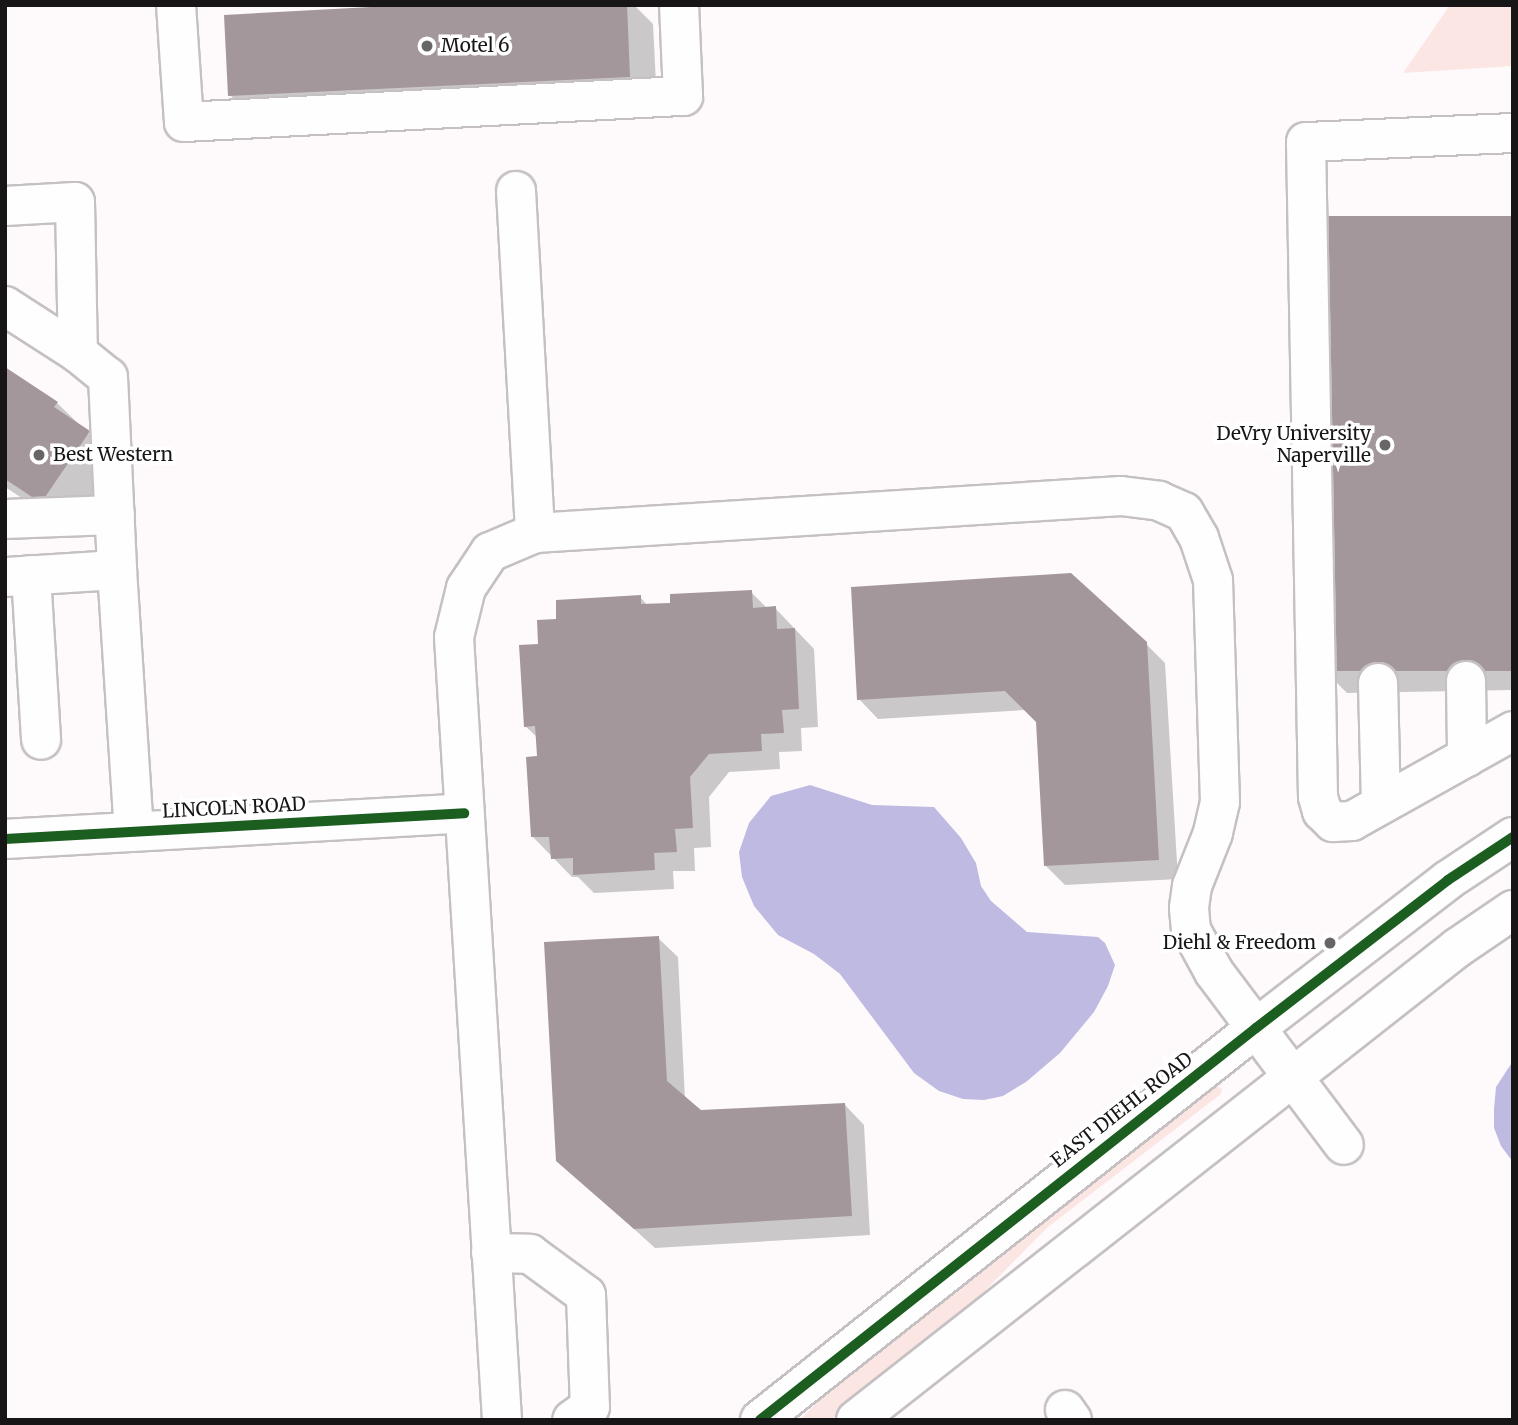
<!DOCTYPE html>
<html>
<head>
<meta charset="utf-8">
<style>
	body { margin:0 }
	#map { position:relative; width:1518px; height:1425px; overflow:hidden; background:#fefafc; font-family:Merriweather,serif }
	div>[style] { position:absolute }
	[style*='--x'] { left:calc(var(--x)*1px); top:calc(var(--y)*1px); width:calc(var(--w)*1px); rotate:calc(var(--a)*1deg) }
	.green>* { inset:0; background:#fce6e4 }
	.water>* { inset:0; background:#bfbae2 }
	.shadow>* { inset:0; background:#0003 }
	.building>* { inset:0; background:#a4979b; transform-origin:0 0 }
	.roads { filter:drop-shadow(2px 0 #c5c1c3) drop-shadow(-2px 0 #c5c1c3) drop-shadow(0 2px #c5c1c3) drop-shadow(0 -2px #c5c1c3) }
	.minor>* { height:38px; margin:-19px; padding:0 19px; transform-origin:19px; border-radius:19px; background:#fffeff }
	.cycleway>* { height:10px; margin:-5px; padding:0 5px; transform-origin:5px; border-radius:5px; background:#1b5e20 }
	.dots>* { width:19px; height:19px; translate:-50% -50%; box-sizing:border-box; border:4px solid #fff; border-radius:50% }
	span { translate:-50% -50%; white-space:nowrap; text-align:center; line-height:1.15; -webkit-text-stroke:7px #fff; paint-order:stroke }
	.poi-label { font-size:19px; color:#181517 }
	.left { translate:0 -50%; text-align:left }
	.right { translate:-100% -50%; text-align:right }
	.street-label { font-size:19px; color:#181517 }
	.frame { position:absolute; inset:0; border:7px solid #181517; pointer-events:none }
</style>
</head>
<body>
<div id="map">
	<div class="green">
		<i style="clip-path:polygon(1450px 5px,1513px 5px,1513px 66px,1403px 73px)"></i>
		<i style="clip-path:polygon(1217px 1086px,1222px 1089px,1221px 1094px,1048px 1227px,956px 1320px,831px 1420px,800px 1420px,845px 1373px)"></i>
	</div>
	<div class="water">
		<i style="clip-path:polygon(810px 785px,872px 805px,934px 807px,961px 838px,976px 863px,981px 886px,991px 901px,1027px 932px,1098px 937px,1105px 943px,1115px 965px,1108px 986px,1094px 1012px,1060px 1053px,1026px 1082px,1003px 1096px,984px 1100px,963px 1099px,939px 1091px,914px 1073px,840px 974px,814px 954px,778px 935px,754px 906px,742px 877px,739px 852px,749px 823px,771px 796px)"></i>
		<i style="clip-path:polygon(1513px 1061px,1513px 1162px,1501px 1146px,1494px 1128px,1494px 1109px,1496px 1087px)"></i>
	</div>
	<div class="shadow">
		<i style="clip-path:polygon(410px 5px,634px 5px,653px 24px,657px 104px,257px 122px,230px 95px)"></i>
		<i style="clip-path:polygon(1513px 217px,1513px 690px,1347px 693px,1328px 674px)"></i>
		<i style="clip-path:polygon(5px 369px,57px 403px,116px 460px,69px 529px,5px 487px)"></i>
		<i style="clip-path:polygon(751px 592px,768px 609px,775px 608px,814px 649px,818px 727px,801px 728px,802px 751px,779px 752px,780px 769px,729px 772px,709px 797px,711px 847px,694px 848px,695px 871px,673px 871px,674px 889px,594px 893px,578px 877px,572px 877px,533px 837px,538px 738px,525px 726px,540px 645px,558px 620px,640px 597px,648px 606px)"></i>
		<i style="clip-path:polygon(1146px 644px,1165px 663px,1178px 879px,1065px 885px,1045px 865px,1038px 722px,1026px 710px,878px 719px,859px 699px)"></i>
		<i style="clip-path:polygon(658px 938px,678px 957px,685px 1099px,700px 1112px,845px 1105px,864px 1125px,870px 1235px,655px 1248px,558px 1160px)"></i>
	</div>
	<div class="building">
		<i style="clip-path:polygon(408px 5px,627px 5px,630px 77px,228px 96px,224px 15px)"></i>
		<i style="left:1513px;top:216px;width:455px;height:195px;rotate:90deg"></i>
		<i style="clip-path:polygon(5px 367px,58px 402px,54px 407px,90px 431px,41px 503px,5px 479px)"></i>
		<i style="clip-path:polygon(1071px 573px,1147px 642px,1159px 860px,1044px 866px,1036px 722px,1005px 691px,857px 700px,851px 587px)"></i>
		<i style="clip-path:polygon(752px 590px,753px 608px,776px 606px,777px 629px,795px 628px,799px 709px,782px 710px,784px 733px,761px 734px,762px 751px,709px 754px,690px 777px,693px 828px,675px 829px,677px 852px,654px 853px,655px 870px,573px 875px,573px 858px,551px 859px,549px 837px,531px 837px,526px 757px,537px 756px,535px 726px,524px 727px,519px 645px,538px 644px,537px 620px,556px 619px,556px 600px,641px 595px,641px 604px,670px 603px,670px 594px)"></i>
		<i style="clip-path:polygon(659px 936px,667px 1081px,701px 1110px,845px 1103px,852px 1216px,634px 1229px,556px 1161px,544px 942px)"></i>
	</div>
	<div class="roads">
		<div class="minor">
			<i style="--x:176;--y:5;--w:117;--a:86.1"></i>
			<i style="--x:184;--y:122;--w:500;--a:-3"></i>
			<i style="--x:683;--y:96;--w:91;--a:-92.5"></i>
			<i style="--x:1513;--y:133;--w:207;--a:177.5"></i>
			<i style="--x:1306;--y:142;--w:655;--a:88.95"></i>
			<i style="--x:1318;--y:797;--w:15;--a:74"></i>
			<i style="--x:1322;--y:811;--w:16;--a:45"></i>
			<i style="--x:1333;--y:822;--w:19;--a:-3"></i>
			<i style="--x:1352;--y:821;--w:184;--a:-29.2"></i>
			<i style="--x:516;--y:191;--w:343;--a:86.8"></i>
			<i style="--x:5;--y:206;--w:70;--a:-3.3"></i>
			<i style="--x:75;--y:202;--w:151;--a:88.9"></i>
			<i style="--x:5;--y:306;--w:87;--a:32.8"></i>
			<i style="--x:78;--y:353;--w:38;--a:39"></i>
			<i style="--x:108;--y:377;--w:193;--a:87.3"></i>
			<i style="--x:5;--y:519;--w:110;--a:-2.1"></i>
			<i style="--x:31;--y:575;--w:165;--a:86.5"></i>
			<i style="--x:5;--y:577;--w:112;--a:-3.6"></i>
			<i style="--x:117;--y:570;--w:262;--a:86.3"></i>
			<i style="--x:1466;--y:681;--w:76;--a:89.2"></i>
			<i style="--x:1378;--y:683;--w:121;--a:88.6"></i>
			<i style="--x:5;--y:839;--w:460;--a:-3.2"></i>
			<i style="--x:491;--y:1253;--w:39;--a:1"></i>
			<i style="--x:530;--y:1254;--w:69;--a:36.2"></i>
			<i style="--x:586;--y:1295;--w:112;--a:88"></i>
			<i style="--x:590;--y:1407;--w:22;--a:144"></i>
			<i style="--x:1065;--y:1410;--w:12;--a:55"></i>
			<i style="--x:502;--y:1420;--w:784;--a:-93.51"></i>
			<i style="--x:454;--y:637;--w:50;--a:-76.2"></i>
			<i style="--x:466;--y:588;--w:43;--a:-56.3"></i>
			<i style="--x:490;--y:552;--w:49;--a:-22.9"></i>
			<i style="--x:535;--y:533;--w:587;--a:-3.61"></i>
			<i style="--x:1121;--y:496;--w:38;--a:7"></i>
			<i style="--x:1159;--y:501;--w:27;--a:24"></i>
			<i style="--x:1184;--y:512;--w:30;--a:60"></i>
			<i style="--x:1199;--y:538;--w:44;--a:71.6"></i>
			<i style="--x:1213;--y:580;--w:222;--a:88.2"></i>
			<i style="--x:1220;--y:802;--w:32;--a:103"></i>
			<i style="--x:1213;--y:833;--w:57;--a:111.6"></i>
			<i style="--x:1192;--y:886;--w:22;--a:98"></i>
			<i style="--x:1189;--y:908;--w:22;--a:85"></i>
			<i style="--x:1191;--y:930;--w:48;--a:61.3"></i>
			<i style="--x:1214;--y:972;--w:216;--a:53.1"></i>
			<i style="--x:760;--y:1420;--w:632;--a:-38.32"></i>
			<i style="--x:1256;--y:1028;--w:242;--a:-37.6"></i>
			<i style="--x:1448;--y:880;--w:78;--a:-33.5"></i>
			<i style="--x:856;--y:1420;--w:764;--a:-38.14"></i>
			<i style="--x:1457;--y:948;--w:68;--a:-34.2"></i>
		</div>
	</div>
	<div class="cycleway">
		<i style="--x:5;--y:839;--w:460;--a:-3.2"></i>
		<i style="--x:760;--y:1420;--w:632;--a:-38.32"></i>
		<i style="--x:1256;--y:1028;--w:242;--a:-37.6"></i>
		<i style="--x:1448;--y:880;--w:78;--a:-33.5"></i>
	</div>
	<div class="dots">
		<i style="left:427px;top:46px;background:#686567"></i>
		<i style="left:1385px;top:445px;background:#686567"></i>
		<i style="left:39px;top:455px;background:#686567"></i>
		<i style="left:1330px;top:943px;background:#686567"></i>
	</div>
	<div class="poi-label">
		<span class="left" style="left:441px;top:46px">Motel 6</span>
		<span class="right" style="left:1371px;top:445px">DeVry University<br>Naperville</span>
		<span class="left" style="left:53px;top:455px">Best Western</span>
		<span class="right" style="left:1316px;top:943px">Diehl &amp; Freedom</span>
	</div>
	<div class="street-label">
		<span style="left:234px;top:808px;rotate:-3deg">LINCOLN ROAD</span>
		<span style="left:1122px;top:1110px;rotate:-38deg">EAST DIEHL ROAD</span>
	</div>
	<div class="frame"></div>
</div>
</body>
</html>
